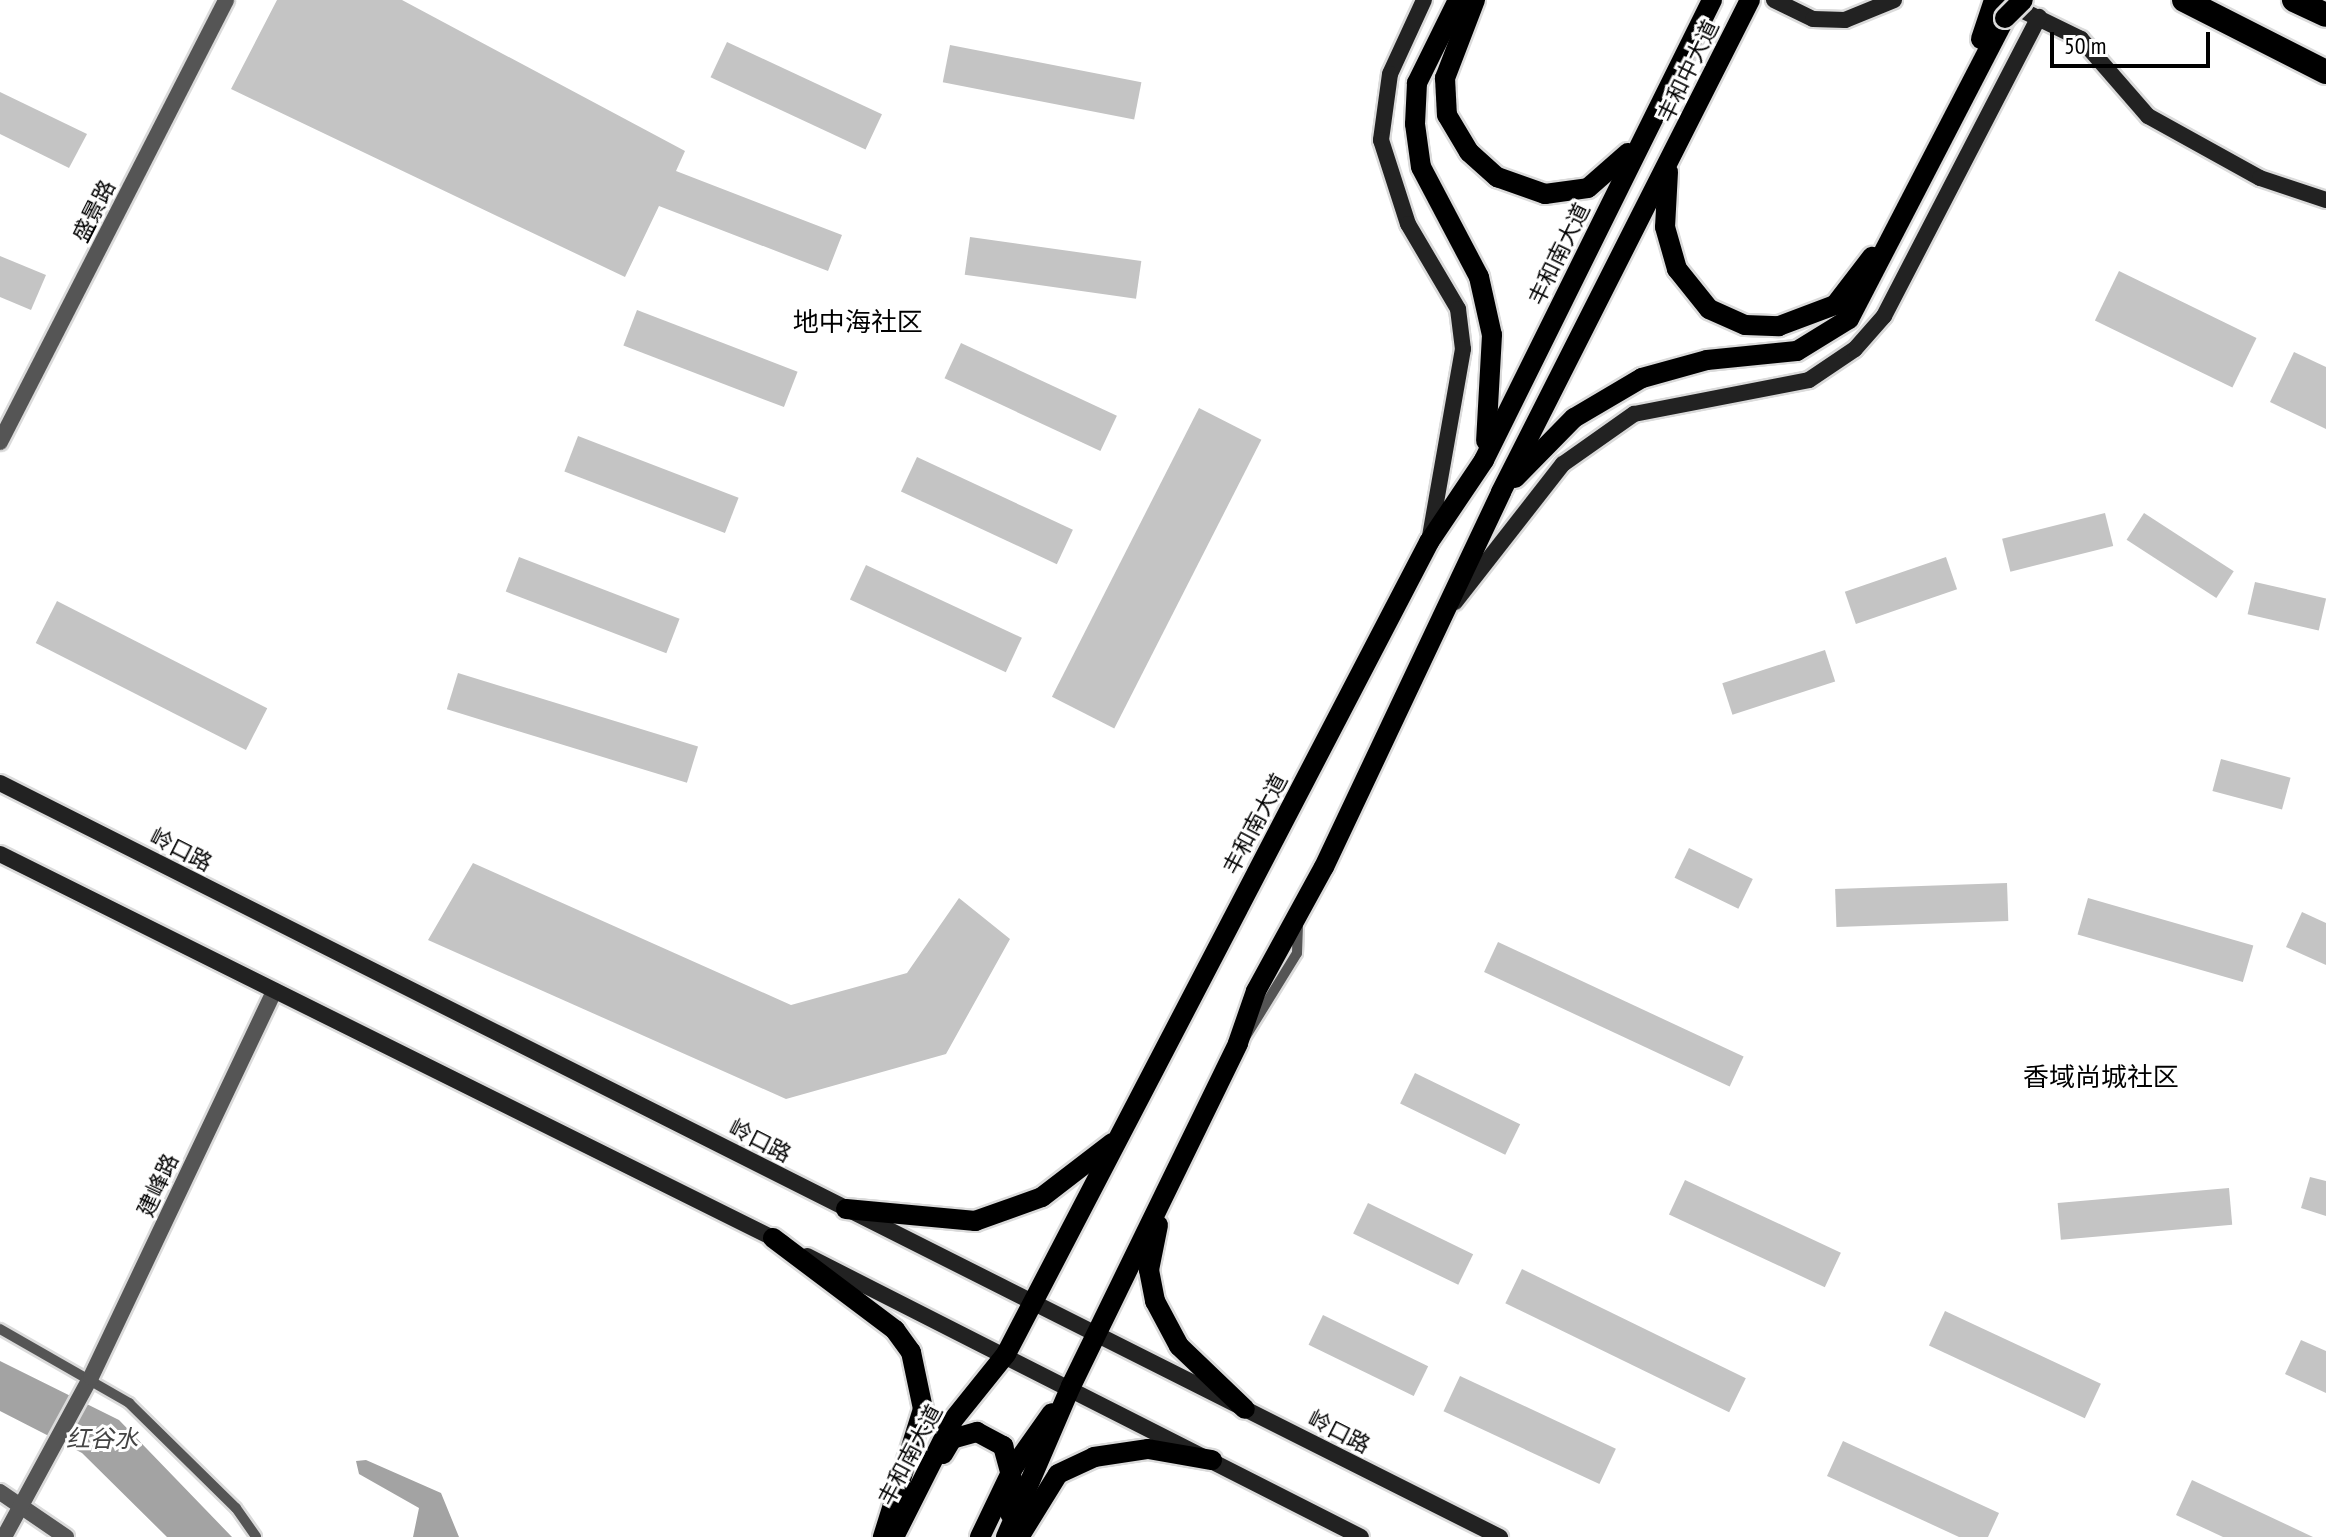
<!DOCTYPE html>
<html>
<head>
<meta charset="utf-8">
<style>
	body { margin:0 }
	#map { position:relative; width:2326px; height:1537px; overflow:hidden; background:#fff; font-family:"PT Sans Narrow","Noto Sans SC",sans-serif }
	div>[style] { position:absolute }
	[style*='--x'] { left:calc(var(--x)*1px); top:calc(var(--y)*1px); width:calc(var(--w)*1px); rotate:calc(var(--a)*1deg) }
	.water>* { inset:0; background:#a3a3a3 }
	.building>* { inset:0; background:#c4c4c4; transform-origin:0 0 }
	.roads { filter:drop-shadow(2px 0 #dbdbdb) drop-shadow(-2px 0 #dbdbdb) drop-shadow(0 2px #dbdbdb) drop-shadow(0 -2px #dbdbdb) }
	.lane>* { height:10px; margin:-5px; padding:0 5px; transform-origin:5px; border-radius:5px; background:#555 }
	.street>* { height:16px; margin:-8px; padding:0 8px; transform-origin:8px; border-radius:8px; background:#555 }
	.secondary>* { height:16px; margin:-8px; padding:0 8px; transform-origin:8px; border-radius:8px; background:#222 }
	.primary>* { height:20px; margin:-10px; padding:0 10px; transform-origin:10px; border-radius:10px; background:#000 }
	.highway>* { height:24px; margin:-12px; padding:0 12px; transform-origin:12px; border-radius:12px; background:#000 }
	.bridges { filter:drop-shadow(2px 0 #dbdbdb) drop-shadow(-2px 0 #dbdbdb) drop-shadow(0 2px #dbdbdb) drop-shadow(0 -2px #dbdbdb) }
	.primary-bridge>* { height:20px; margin:-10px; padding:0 10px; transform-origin:10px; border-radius:10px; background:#000 }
	span { translate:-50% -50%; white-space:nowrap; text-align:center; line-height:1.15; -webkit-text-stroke:6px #fff; paint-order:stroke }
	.street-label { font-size:22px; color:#000 }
	.water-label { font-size:24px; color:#444; font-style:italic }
	.quarter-label { font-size:26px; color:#000 }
	.scale { position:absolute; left:2050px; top:32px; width:160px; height:36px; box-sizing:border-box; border:4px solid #000; border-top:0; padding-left:10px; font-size:24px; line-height:28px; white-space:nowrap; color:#000; -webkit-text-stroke:6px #fff; paint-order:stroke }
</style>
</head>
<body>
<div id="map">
	<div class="water">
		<i style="clip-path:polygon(0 1361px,119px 1420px,232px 1537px,167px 1537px,82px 1453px,0 1411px)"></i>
		<i style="clip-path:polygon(366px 1460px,441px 1493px,459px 1537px,413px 1537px,419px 1508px,359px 1474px,356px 1461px)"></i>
	</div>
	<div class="building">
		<i style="clip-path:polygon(277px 0,402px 0,685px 151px,676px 171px,842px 235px,828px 271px,659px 206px,625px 277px,231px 89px)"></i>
		<i style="left:727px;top:42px;width:171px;height:39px;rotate:25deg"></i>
		<i style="left:950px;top:45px;width:195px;height:38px;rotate:11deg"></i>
		<i style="clip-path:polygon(0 92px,87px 134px,69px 168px,0 134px)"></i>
		<i style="left:970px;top:237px;width:173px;height:38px;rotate:8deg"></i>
		<i style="clip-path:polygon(0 256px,46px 275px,31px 310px,0 297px)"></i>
		<i style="left:2119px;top:271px;width:153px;height:55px;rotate:26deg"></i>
		<i style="left:637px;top:310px;width:172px;height:38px;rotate:21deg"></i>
		<i style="left:961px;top:343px;width:172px;height:39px;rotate:25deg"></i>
		<i style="clip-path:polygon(2294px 352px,2326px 367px,2326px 429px,2270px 402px)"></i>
		<i style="left:1199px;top:408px;width:70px;height:324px;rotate:27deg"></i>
		<i style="left:578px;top:436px;width:172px;height:38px;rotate:21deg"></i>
		<i style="left:917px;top:457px;width:172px;height:38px;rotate:25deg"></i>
		<i style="left:2105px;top:513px;width:34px;height:106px;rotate:76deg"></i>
		<i style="left:2144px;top:513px;width:107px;height:32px;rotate:33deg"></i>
		<i style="left:519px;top:557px;width:172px;height:37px;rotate:21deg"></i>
		<i style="left:1946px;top:557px;width:34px;height:107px;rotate:71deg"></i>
		<i style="left:866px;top:565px;width:172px;height:38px;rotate:25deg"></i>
		<i style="left:2255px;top:582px;width:73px;height:33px;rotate:13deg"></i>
		<i style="left:57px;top:601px;width:236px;height:47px;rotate:27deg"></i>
		<i style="left:1825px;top:650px;width:33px;height:108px;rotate:72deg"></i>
		<i style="left:458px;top:673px;width:251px;height:38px;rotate:17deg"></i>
		<i style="left:2221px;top:759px;width:72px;height:33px;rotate:15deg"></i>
		<i style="left:1689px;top:848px;width:71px;height:33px;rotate:26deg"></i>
		<i style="clip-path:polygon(473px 863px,791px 1005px,907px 973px,959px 898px,1010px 939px,946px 1054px,786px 1099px,428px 940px)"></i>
		<i style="left:2007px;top:883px;width:38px;height:172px;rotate:88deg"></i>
		<i style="left:2088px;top:898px;width:172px;height:38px;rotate:16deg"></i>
		<i style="clip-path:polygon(2302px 912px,2326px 923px,2326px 965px,2286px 947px)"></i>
		<i style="left:1498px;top:942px;width:271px;height:33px;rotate:25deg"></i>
		<i style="left:1415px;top:1073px;width:117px;height:34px;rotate:26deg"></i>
		<i style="clip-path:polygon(2310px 1177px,2326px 1181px,2326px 1216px,2301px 1208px)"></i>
		<i style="left:1685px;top:1180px;width:172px;height:38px;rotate:25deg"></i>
		<i style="left:2229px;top:1188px;width:37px;height:172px;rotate:85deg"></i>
		<i style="left:1368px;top:1203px;width:117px;height:34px;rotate:26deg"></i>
		<i style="left:1522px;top:1269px;width:249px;height:38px;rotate:26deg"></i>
		<i style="left:1945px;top:1311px;width:172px;height:38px;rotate:25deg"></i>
		<i style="left:1323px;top:1315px;width:117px;height:33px;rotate:26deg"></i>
		<i style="clip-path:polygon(2301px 1340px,2326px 1351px,2326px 1393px,2285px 1374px)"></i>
		<i style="left:1460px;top:1376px;width:172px;height:39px;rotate:25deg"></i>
		<i style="clip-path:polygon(1843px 1441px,1999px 1513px,1988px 1537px,1959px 1537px,1827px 1476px)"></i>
		<i style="clip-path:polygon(2192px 1480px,2313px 1537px,2223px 1537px,2176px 1515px)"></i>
	</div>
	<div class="roads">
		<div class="lane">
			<i style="--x:1246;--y:1036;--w:97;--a:-58.4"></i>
			<i style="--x:1297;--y:953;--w:30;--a:-88"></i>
			<i style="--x:0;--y:1329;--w:149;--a:29.8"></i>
			<i style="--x:129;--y:1403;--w:150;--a:44.5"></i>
			<i style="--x:236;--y:1508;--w:35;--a:55"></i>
		</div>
		<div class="street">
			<i style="--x:0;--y:442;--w:496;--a:-62.9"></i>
			<i style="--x:0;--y:1492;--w:80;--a:34.3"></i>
			<i style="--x:4;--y:1537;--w:182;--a:-61.5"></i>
			<i style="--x:91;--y:1377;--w:427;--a:-64.6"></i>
		</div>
		<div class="secondary">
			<i style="--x:1424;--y:0;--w:81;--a:114.7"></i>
			<i style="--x:1390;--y:74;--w:67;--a:97.8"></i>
			<i style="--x:1381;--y:140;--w:88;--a:72.2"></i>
			<i style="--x:1408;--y:224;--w:99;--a:59.5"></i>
			<i style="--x:1458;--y:309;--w:40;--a:82.9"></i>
			<i style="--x:1463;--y:349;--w:190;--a:100"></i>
			<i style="--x:1774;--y:0;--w:43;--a:26"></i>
			<i style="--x:1813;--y:19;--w:32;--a:2"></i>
			<i style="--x:1845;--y:20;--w:53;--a:-22.2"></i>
			<i style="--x:2001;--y:0;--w:89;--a:26"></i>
			<i style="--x:2081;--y:39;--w:102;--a:49"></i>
			<i style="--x:2148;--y:116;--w:128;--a:29"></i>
			<i style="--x:2260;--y:178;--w:70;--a:18.4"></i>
			<i style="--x:1455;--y:602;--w:175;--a:-52"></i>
			<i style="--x:1563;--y:464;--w:87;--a:-35.2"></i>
			<i style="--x:1634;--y:414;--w:178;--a:-11"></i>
			<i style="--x:1809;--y:380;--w:55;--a:-34"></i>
			<i style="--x:1855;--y:349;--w:44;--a:-48.7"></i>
			<i style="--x:1884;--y:316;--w:337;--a:-62.6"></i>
			<i style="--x:0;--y:783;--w:1679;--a:26.69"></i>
			<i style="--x:0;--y:854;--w:874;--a:26.42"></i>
			<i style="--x:807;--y:1256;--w:621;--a:26.9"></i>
		</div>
		<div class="primary">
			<i style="--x:1458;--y:0;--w:93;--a:116.3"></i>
			<i style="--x:1417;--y:83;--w:41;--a:92.8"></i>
			<i style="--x:1415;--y:124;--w:43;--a:82.1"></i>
			<i style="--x:1421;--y:167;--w:124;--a:62.2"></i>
			<i style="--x:1479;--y:277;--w:59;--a:77.4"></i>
			<i style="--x:1492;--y:335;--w:106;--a:93.2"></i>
			<i style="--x:1475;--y:0;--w:84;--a:111"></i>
			<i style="--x:1445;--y:78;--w:37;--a:87"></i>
			<i style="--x:1447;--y:115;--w:43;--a:59.3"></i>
			<i style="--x:1469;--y:152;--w:38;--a:42"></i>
			<i style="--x:1497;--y:177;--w:51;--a:19.5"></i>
			<i style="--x:1545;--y:194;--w:43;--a:-7.9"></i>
			<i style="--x:1588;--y:188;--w:53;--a:-41.2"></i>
			<i style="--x:1981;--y:39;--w:41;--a:-71.6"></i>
			<i style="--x:1668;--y:172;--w:55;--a:93.1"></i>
			<i style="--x:1665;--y:227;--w:44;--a:74.1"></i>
			<i style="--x:1677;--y:269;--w:51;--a:51.3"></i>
			<i style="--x:1709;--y:309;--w:39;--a:24"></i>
			<i style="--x:1745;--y:325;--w:34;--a:2"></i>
			<i style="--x:1779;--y:326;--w:60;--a:-20.6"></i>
			<i style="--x:1835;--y:305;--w:61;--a:-52.4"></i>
			<i style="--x:1515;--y:478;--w:84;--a:-45.5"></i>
			<i style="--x:1574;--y:418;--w:79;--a:-30.5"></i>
			<i style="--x:1642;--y:378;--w:67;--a:-15.5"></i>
			<i style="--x:1707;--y:360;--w:90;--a:-5.7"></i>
			<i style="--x:1797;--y:351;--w:61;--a:-31.6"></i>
			<i style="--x:1849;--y:319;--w:339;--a:-62.6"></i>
			<i style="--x:846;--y:1209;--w:130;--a:5.3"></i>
			<i style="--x:975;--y:1221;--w:71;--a:-19.7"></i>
			<i style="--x:1042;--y:1197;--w:88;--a:-37.6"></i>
			<i style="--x:1158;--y:1225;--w:46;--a:101.3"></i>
			<i style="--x:1149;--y:1270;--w:32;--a:79"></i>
			<i style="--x:1155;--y:1301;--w:51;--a:61.9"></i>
			<i style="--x:1179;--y:1346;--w:91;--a:43.7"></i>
			<i style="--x:773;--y:1238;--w:153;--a:37"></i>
			<i style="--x:895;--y:1330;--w:27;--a:54"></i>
			<i style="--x:911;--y:1352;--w:58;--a:78.1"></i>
			<i style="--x:923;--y:1409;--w:134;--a:107.4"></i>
			<i style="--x:943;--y:1454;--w:17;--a:-59"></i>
			<i style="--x:952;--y:1439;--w:26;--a:-16"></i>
			<i style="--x:977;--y:1432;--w:30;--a:28"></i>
			<i style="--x:1003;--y:1446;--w:46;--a:74.7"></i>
			<i style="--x:1015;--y:1490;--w:24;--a:102"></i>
			<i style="--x:1021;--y:1534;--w:70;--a:-58.3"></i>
			<i style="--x:1058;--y:1474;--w:40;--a:-25"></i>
			<i style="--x:1094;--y:1457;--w:55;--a:-8.4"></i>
			<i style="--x:1148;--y:1449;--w:65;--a:9.8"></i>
			<i style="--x:894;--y:1537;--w:131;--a:-63.2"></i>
			<i style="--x:953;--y:1420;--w:85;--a:-51.2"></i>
			<i style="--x:1006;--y:1354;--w:916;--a:-62.48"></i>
			<i style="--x:1429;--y:542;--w:99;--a:-56.1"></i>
			<i style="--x:1484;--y:460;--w:513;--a:-63.63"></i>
			<i style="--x:980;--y:1537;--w:76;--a:-64.4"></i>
			<i style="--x:1013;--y:1468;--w:67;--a:-54.7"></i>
			<i style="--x:1006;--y:1537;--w:164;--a:-66.7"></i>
			<i style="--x:1071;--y:1386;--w:381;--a:-64"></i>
			<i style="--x:1238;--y:1043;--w:55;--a:-70.9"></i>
			<i style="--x:1256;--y:991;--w:141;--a:-61.3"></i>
			<i style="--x:1324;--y:867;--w:415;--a:-64.7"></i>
			<i style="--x:1501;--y:492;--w:551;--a:-63.16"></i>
		</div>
		<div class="highway">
			<i style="--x:2184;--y:0;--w:159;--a:26.9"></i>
			<i style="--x:2294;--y:0;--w:35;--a:25"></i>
		</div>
	</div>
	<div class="bridges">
		<div class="primary-bridge">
			<i style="--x:2005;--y:18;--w:25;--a:-45"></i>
		</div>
	</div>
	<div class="street-label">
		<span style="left:1688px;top:71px;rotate:-64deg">丰和中大道</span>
		<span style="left:94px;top:211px;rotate:-63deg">盛景路</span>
		<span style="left:1559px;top:254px;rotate:-64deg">丰和南大道</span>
		<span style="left:1255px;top:824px;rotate:-62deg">丰和南大道</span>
		<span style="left:181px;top:850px;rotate:27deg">岭口路</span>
		<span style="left:760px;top:1141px;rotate:27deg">岭口路</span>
		<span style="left:158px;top:1185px;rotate:-65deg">建峰路</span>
		<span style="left:1339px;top:1432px;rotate:27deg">岭口路</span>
		<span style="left:910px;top:1455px;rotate:-62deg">丰和南大道</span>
	</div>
	<div class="water-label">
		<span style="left:102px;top:1439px">红谷水</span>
	</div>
	<div class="quarter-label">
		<span style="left:858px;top:322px">地中海社区</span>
		<span style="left:2101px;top:1077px">香域尚城社区</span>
	</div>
	<div class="scale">50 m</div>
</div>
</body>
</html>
